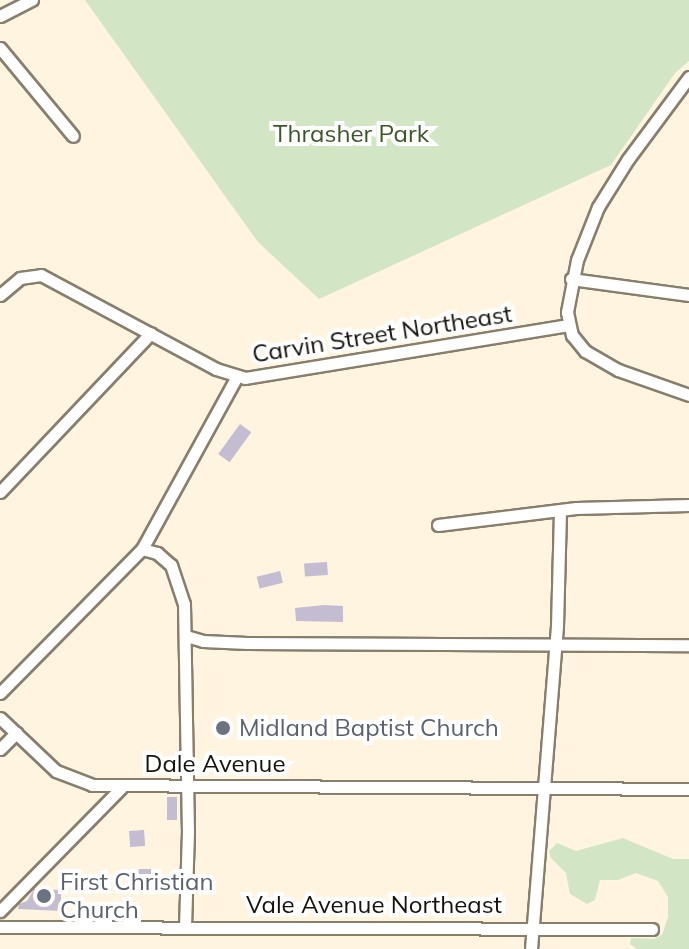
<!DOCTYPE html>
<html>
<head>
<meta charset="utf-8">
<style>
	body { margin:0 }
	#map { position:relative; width:689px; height:949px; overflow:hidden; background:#fef4e0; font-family:Mulish,sans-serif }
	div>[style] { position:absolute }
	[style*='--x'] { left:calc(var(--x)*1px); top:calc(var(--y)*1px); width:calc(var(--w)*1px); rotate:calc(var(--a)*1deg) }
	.green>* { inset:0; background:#d2e6c5 }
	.building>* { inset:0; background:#c4bcd1; transform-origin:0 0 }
	.roads { filter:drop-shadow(2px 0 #877e6c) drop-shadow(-2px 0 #877e6c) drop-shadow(0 2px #877e6c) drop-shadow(0 -2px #877e6c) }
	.minor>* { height:11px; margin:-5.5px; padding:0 5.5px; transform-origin:5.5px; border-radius:5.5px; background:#fff }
	.dots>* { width:22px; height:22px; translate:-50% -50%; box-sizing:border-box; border:4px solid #fff; border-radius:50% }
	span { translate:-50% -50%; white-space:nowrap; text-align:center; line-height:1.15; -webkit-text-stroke:8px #fff; paint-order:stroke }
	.park-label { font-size:24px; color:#3a5725 }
	.street-label { font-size:24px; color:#15120b }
	.worship-label { font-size:24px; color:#5b616d }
	.left { translate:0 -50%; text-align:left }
</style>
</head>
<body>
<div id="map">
	<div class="green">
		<i style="clip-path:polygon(85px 0,689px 0,689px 61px,675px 73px,611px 165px,319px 299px,258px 242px)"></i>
		<i style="clip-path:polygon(623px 838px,673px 859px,689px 859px,689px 949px,637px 949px,630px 944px,631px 938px,654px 939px,662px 935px,668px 917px,668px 897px,658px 881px,636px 873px,618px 880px,600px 880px,595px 900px,587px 904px,570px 894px,566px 873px,551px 858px,549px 851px,557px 843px,576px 851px)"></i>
	</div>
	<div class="building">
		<i style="left:240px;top:424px;width:14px;height:37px;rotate:36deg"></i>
		<i style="left:327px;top:562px;width:13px;height:23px;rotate:86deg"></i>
		<i style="left:280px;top:571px;width:12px;height:24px;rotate:76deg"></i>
		<i style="clip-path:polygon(324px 605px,343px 606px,343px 622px,296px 621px,295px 608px)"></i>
		<i style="left:167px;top:797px;width:10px;height:23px"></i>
		<i style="left:144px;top:830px;width:16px;height:15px;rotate:86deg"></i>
		<i style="left:155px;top:869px;width:13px;height:27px;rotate:90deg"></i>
		<i style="clip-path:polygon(34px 889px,61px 890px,61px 911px,18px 909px,19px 904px,27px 901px)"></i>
	</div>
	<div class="roads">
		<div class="minor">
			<i style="--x:0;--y:16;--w:36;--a:-27"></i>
			<i style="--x:0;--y:48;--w:114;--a:50.3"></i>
			<i style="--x:689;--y:77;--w:102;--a:126.6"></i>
			<i style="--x:628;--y:159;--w:57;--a:122"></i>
			<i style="--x:598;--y:207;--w:57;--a:111.6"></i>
			<i style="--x:577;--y:260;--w:53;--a:100.9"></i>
			<i style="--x:567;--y:312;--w:24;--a:78"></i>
			<i style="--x:572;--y:335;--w:21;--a:51"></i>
			<i style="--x:585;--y:351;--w:38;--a:30"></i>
			<i style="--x:618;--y:370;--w:75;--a:19.4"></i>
			<i style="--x:571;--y:279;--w:119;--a:7.7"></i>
			<i style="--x:0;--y:295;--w:26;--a:-40"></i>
			<i style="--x:20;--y:278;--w:21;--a:-8"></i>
			<i style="--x:41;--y:275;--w:199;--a:28.2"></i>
			<i style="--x:216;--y:369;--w:30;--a:17"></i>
			<i style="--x:245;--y:378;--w:327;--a:-9.3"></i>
			<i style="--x:0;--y:492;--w:219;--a:-46.5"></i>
			<i style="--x:438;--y:525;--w:139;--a:-7"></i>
			<i style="--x:576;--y:508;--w:113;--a:-1.5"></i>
			<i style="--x:142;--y:549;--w:16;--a:15"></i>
			<i style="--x:157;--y:553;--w:18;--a:41"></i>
			<i style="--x:171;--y:565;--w:41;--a:71.6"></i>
			<i style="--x:184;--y:604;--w:227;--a:89"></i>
			<i style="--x:188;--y:831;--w:96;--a:91.8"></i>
			<i style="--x:186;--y:636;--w:18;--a:16"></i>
			<i style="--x:203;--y:641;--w:44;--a:2.6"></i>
			<i style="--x:247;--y:643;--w:442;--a:0.3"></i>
			<i style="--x:0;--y:693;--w:202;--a:-45.4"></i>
			<i style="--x:142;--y:549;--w:197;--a:-61.2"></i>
			<i style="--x:0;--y:718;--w:77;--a:43.4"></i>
			<i style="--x:56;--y:771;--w:39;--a:21"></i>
			<i style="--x:92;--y:785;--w:597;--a:0.38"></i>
			<i style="--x:0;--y:749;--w:23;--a:-45"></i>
			<i style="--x:0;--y:911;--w:175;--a:-45.5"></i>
			<i style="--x:0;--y:927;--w:652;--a:0.18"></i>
			<i style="--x:531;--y:949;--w:324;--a:-85.4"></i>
			<i style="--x:557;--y:626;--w:116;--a:-88.5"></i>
		</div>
	</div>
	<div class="dots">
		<i style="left:223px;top:728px;background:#6b7280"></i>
		<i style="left:44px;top:896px;background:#6b7280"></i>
	</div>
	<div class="park-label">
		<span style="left:351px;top:134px">Thrasher Park</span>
	</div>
	<div class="street-label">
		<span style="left:382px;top:334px;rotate:-9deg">Carvin Street Northeast</span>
		<span style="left:215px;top:764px">Dale Avenue</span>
		<span style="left:374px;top:905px">Vale Avenue Northeast</span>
	</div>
	<div class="worship-label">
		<span class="left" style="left:239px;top:728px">Midland Baptist Church</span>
		<span class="left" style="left:60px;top:896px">First Christian<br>Church</span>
	</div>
</div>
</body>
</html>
